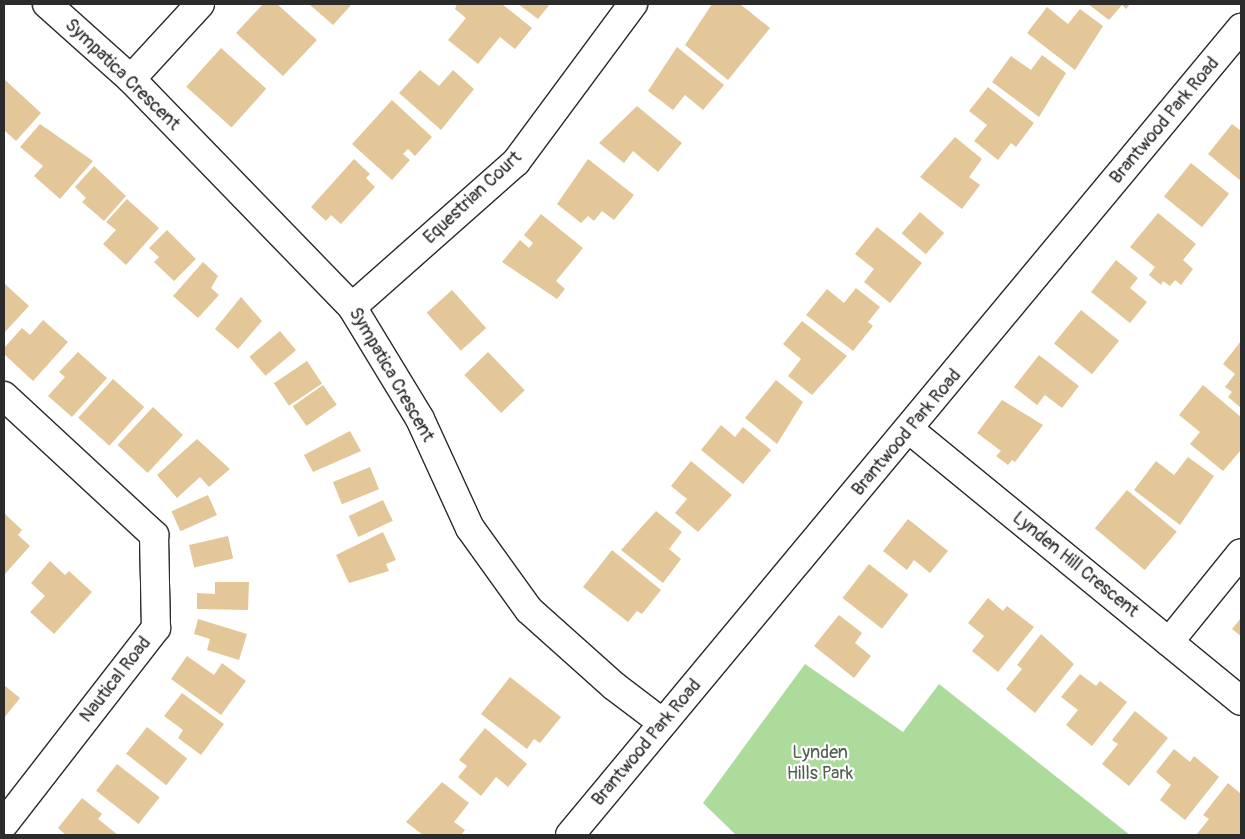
<!DOCTYPE html>
<html>
<head>
<meta charset="utf-8">
<style>
	body { margin:0 }
	#map { position:relative; width:1245px; height:839px; overflow:hidden; background:#fff; font-family:Pangolin,sans-serif }
	div>[style] { position:absolute }
	[style*='--x'] { left:calc(var(--x)*1px); top:calc(var(--y)*1px); width:calc(var(--w)*1px); rotate:calc(var(--a)*1deg) }
	.green>* { inset:0; background:#addb9b }
	.building>* { inset:0; background:#e4c798; transform-origin:0 0 }
	.roads { filter:drop-shadow(1px 0 #2b2b2b) drop-shadow(-1px 0 #2b2b2b) drop-shadow(0 1px #2b2b2b) drop-shadow(0 -1px #2b2b2b) }
	.minor>* { height:28px; margin:-14px; padding:0 14px; transform-origin:14px; border-radius:14px; background:#fff }
	.tertiary>* { height:28px; margin:-14px; padding:0 14px; transform-origin:14px; border-radius:14px; background:#fff }
	span { translate:-50% -50%; white-space:nowrap; text-align:center; line-height:1.15; -webkit-text-stroke:4.5px #fff; paint-order:stroke }
	.street-label { font-size:18px; color:#2b2b2b }
	.park-label { font-size:18px; color:#52604d }
	.frame { position:absolute; inset:0; border:5px solid #2b2b2b; pointer-events:none }
</style>
</head>
<body>
<div id="map">
	<div class="green">
		<i style="clip-path:polygon(805px 664px,903px 732px,939px 684px,1130px 835px,736px 835px,703px 803px)"></i>
	</div>
	<div class="building">
		<i style="clip-path:polygon(263px 4px,277px 4px,317px 40px,283px 76px,236px 33px)"></i>
		<i style="clip-path:polygon(309px 4px,352px 4px,333px 25px)"></i>
		<i style="clip-path:polygon(457px 4px,502px 4px,532px 28px,515px 49px,500px 37px,478px 64px,448px 40px,466px 18px,455px 9px)"></i>
		<i style="clip-path:polygon(518px 4px,550px 4px,538px 19px)"></i>
		<i style="clip-path:polygon(712px 4px,740px 4px,770px 28px,728px 80px,685px 45px)"></i>
		<i style="clip-path:polygon(1088px 4px,1130px 4px,1126px 9px,1122px 5px,1109px 20px)"></i>
		<i style="clip-path:polygon(1047px 7px,1068px 24px,1080px 9px,1103px 26px,1075px 70px,1027px 33px)"></i>
		<i style="clip-path:polygon(677px 47px,724px 85px,703px 110px,685px 95px,673px 110px,648px 91px)"></i>
		<i style="left:221px;top:48px;width:61px;height:52px;rotate:42deg"></i>
		<i style="clip-path:polygon(1042px 55px,1066px 73px,1039px 117px,992px 82px,1011px 56px,1031px 70px)"></i>
		<i style="clip-path:polygon(420px 70px,439px 86px,453px 70px,474px 89px,441px 130px,399px 93px)"></i>
		<i style="clip-path:polygon(4px 79px,41px 113px,16px 141px,4px 130px)"></i>
		<i style="clip-path:polygon(988px 87px,1034px 123px,1016px 147px,1011px 143px,998px 160px,974px 141px,987px 125px,969px 111px)"></i>
		<i style="clip-path:polygon(392px 100px,432px 137px,415px 156px,408px 149px,403px 154px,410px 160px,392px 180px,352px 144px)"></i>
		<i style="clip-path:polygon(637px 106px,682px 143px,658px 172px,633px 151px,624px 163px,599px 143px)"></i>
		<i style="clip-path:polygon(40px 124px,93px 161px,60px 199px,34px 176px,43px 166px,20px 147px)"></i>
		<i style="clip-path:polygon(1232px 124px,1241px 131px,1241px 181px,1208px 154px)"></i>
		<i style="clip-path:polygon(955px 137px,982px 159px,969px 177px,980px 185px,962px 209px,920px 177px)"></i>
		<i style="clip-path:polygon(354px 159px,370px 174px,366px 178px,375px 187px,341px 224px,331px 215px,326px 221px,311px 207px)"></i>
		<i style="clip-path:polygon(588px 159px,634px 195px,614px 220px,602px 211px,594px 221px,588px 216px,581px 223px,557px 204px)"></i>
		<i style="left:1191px;top:163px;width:49px;height:43px;rotate:39deg"></i>
		<i style="clip-path:polygon(94px 166px,126px 196px,104px 221px,82px 202px,86px 198px,75px 187px)"></i>
		<i style="clip-path:polygon(127px 199px,159px 228px,126px 265px,103px 244px,116px 230px,106px 222px)"></i>
		<i style="left:920px;top:212px;width:32px;height:28px;rotate:41deg"></i>
		<i style="clip-path:polygon(1158px 213px,1196px 244px,1183px 260px,1193px 269px,1181px 285px,1175px 280px,1170px 286px,1163px 281px,1161px 285px,1149px 275px,1155px 267px,1130px 247px)"></i>
		<i style="clip-path:polygon(541px 214px,583px 248px,556px 281px,565px 289px,557px 299px,502px 262px,520px 240px,529px 248px,533px 243px,524px 235px)"></i>
		<i style="clip-path:polygon(877px 227px,922px 263px,890px 303px,864px 282px,874px 269px,855px 254px)"></i>
		<i style="clip-path:polygon(167px 230px,196px 259px,174px 281px,154px 262px,159px 257px,149px 248px)"></i>
		<i style="clip-path:polygon(1116px 260px,1138px 278px,1130px 288px,1147px 302px,1130px 323px,1091px 292px)"></i>
		<i style="clip-path:polygon(203px 262px,218px 276px,211px 288px,219px 295px,198px 318px,173px 296px)"></i>
		<i style="clip-path:polygon(5px 284px,29px 306px,4px 333px,4px 286px)"></i>
		<i style="clip-path:polygon(856px 288px,880px 307px,868px 322px,873px 326px,853px 351px,806px 315px,827px 289px,844px 303px)"></i>
		<i style="left:452px;top:290px;width:51px;height:34px;rotate:48deg"></i>
		<i style="clip-path:polygon(241px 297px,262px 321px,238px 349px,215px 329px)"></i>
		<i style="left:1081px;top:310px;width:49px;height:43px;rotate:39deg"></i>
		<i style="clip-path:polygon(43px 320px,68px 342px,33px 381px,4px 354px,4px 348px,22px 328px,30px 335px)"></i>
		<i style="clip-path:polygon(802px 321px,847px 356px,812px 395px,788px 376px,801px 359px,783px 344px)"></i>
		<i style="left:280px;top:331px;width:25px;height:40px;rotate:50deg"></i>
		<i style="clip-path:polygon(1241px 341px,1241px 408px,1228px 397px,1232px 392px,1225px 387px,1235px 374px,1223px 364px)"></i>
		<i style="clip-path:polygon(78px 352px,107px 378px,72px 417px,48px 396px,65px 377px,59px 372px)"></i>
		<i style="left:488px;top:352px;width:53px;height:33px;rotate:46deg"></i>
		<i style="clip-path:polygon(1039px 355px,1079px 386px,1062px 408px,1045px 395px,1037px 405px,1014px 387px)"></i>
		<i style="left:307px;top:361px;width:27px;height:40px;rotate:56deg"></i>
		<i style="left:113px;top:379px;width:42px;height:52px;rotate:42deg"></i>
		<i style="clip-path:polygon(776px 380px,803px 402px,777px 444px,745px 418px)"></i>
		<i style="left:323px;top:385px;width:24px;height:37px;rotate:55deg"></i>
		<i style="clip-path:polygon(1203px 385px,1241px 417px,1241px 450px,1223px 471px,1190px 444px,1200px 432px,1179px 415px)"></i>
		<i style="clip-path:polygon(1002px 400px,1043px 425px,1015px 462px,1012px 460px,1008px 465px,996px 456px,1001px 451px,977px 433px)"></i>
		<i style="left:153px;top:407px;width:41px;height:52px;rotate:43deg"></i>
		<i style="clip-path:polygon(721px 425px,735px 437px,743px 427px,771px 450px,743px 484px,701px 450px)"></i>
		<i style="clip-path:polygon(350px 431px,361px 451px,313px 472px,304px 455px)"></i>
		<i style="clip-path:polygon(197px 439px,230px 469px,209px 487px,200px 477px,177px 498px,157px 475px)"></i>
		<i style="clip-path:polygon(1188px 457px,1214px 476px,1180px 525px,1134px 490px,1156px 461px,1174px 475px)"></i>
		<i style="clip-path:polygon(691px 461px,732px 495px,698px 532px,675px 513px,687px 499px,671px 486px)"></i>
		<i style="left:370px;top:467px;width:24px;height:40px;rotate:68deg"></i>
		<i style="left:1127px;top:490px;width:65px;height:50px;rotate:40deg"></i>
		<i style="left:208px;top:495px;width:22px;height:40px;rotate:66deg"></i>
		<i style="left:383px;top:500px;width:23px;height:38px;rotate:65deg"></i>
		<i style="clip-path:polygon(656px 511px,682px 532px,669px 549px,681px 559px,663px 583px,621px 550px)"></i>
		<i style="clip-path:polygon(4px 513px,22px 530px,18px 535px,30px 546px,4px 575px)"></i>
		<i style="clip-path:polygon(908px 519px,948px 551px,930px 573px,914px 560px,907px 570px,883px 551px)"></i>
		<i style="clip-path:polygon(383px 532px,396px 560px,386px 564px,389px 571px,349px 583px,336px 555px)"></i>
		<i style="left:228px;top:536px;width:23px;height:40px;rotate:77deg"></i>
		<i style="clip-path:polygon(612px 550px,661px 590px,642px 614px,637px 611px,628px 622px,583px 587px)"></i>
		<i style="clip-path:polygon(50px 561px,65px 575px,69px 571px,92px 592px,54px 634px,30px 612px,45px 596px,31px 583px)"></i>
		<i style="left:869px;top:564px;width:50px;height:43px;rotate:38deg"></i>
		<i style="clip-path:polygon(215px 582px,249px 582px,248px 610px,197px 609px,197px 593px,215px 594px)"></i>
		<i style="clip-path:polygon(988px 598px,1003px 611px,1007px 606px,1034px 627px,998px 672px,972px 651px,984px 636px,968px 623px)"></i>
		<i style="clip-path:polygon(839px 615px,862px 633px,855px 643px,871px 656px,854px 678px,814px 646px)"></i>
		<i style="clip-path:polygon(1241px 618px,1241px 636px,1232px 629px)"></i>
		<i style="clip-path:polygon(198px 619px,247px 634px,239px 660px,207px 650px,210px 639px,194px 634px)"></i>
		<i style="clip-path:polygon(1041px 634px,1074px 664px,1035px 713px,1006px 689px,1022px 669px,1017px 665px)"></i>
		<i style="clip-path:polygon(187px 656px,214px 675px,222px 663px,246px 681px,221px 715px,171px 679px)"></i>
		<i style="clip-path:polygon(1080px 674px,1096px 686px,1100px 681px,1127px 702px,1092px 746px,1066px 725px,1078px 710px,1061px 697px)"></i>
		<i style="clip-path:polygon(510px 677px,561px 717px,540px 743px,534px 739px,527px 749px,481px 714px)"></i>
		<i style="clip-path:polygon(4px 685px,20px 698px,4px 718px)"></i>
		<i style="clip-path:polygon(182px 693px,224px 724px,201px 755px,178px 738px,183px 730px,164px 716px)"></i>
		<i style="clip-path:polygon(1135px 711px,1168px 738px,1129px 786px,1102px 764px,1118px 744px,1112px 740px)"></i>
		<i style="left:147px;top:727px;width:51px;height:34px;rotate:38deg"></i>
		<i style="clip-path:polygon(485px 728px,527px 764px,508px 787px,496px 777px,481px 796px,458px 777px,467px 766px,459px 760px)"></i>
		<i style="clip-path:polygon(1174px 749px,1190px 762px,1194px 756px,1219px 777px,1185px 820px,1160px 800px,1171px 785px,1156px 772px)"></i>
		<i style="left:117px;top:764px;width:54px;height:34px;rotate:38deg"></i>
		<i style="clip-path:polygon(442px 782px,469px 803px,454px 822px,465px 830px,461px 835px,423px 835px,406px 822px)"></i>
		<i style="clip-path:polygon(1228px 783px,1241px 794px,1241px 835px,1196px 835px,1209px 819px,1203px 815px)"></i>
		<i style="clip-path:polygon(82px 798px,102px 814px,98px 819px,118px 835px,66px 835px,58px 828px)"></i>
	</div>
	<div class="roads">
		<div class="minor">
			<i style="--x:47;--y:4;--w:113;--a:41.8"></i>
			<i style="--x:131;--y:79;--w:318;--a:45.9"></i>
			<i style="--x:352;--y:307;--w:131;--a:58.7"></i>
			<i style="--x:420;--y:419;--w:120;--a:65.4"></i>
			<i style="--x:470;--y:528;--w:101;--a:54.3"></i>
			<i style="--x:529;--y:610;--w:114;--a:41.8"></i>
			<i style="--x:614;--y:686;--w:61;--a:37.1"></i>
			<i style="--x:131;--y:79;--w:102;--a:-47.4"></i>
			<i style="--x:352;--y:307;--w:219;--a:-41.5"></i>
			<i style="--x:516;--y:162;--w:197;--a:-53.5"></i>
			<i style="--x:4;--y:396;--w:205;--a:42.8"></i>
			<i style="--x:154;--y:535;--w:93;--a:88.8"></i>
			<i style="--x:156;--y:628;--w:248;--a:127.8"></i>
			<i style="--x:910;--y:430;--w:428;--a:39.3"></i>
			<i style="--x:1169;--y:642;--w:114;--a:-51"></i>
		</div>
		<div class="tertiary">
			<i style="--x:570;--y:835;--w:1050;--a:-50.26"></i>
		</div>
	</div>
	<div class="street-label">
		<span style="left:122px;top:75px;rotate:44deg">Sympatica Crescent</span>
		<span style="left:1165px;top:121px;rotate:-50deg">Brantwood Park Road</span>
		<span style="left:473px;top:198px;rotate:-43deg">Equestrian Court</span>
		<span style="left:391px;top:375px;rotate:60deg">Sympatica Crescent</span>
		<span style="left:907px;top:433px;rotate:-50deg">Brantwood Park Road</span>
		<span style="left:1075px;top:565px;rotate:39deg">Lynden Hill Crescent</span>
		<span style="left:116px;top:680px;rotate:-52deg">Nautical Road</span>
		<span style="left:647px;top:743px;rotate:-50deg">Brantwood Park Road</span>
	</div>
	<div class="park-label">
		<span style="left:820px;top:764px">Lynden<br>Hills Park</span>
	</div>
	<div class="frame"></div>
</div>
</body>
</html>
